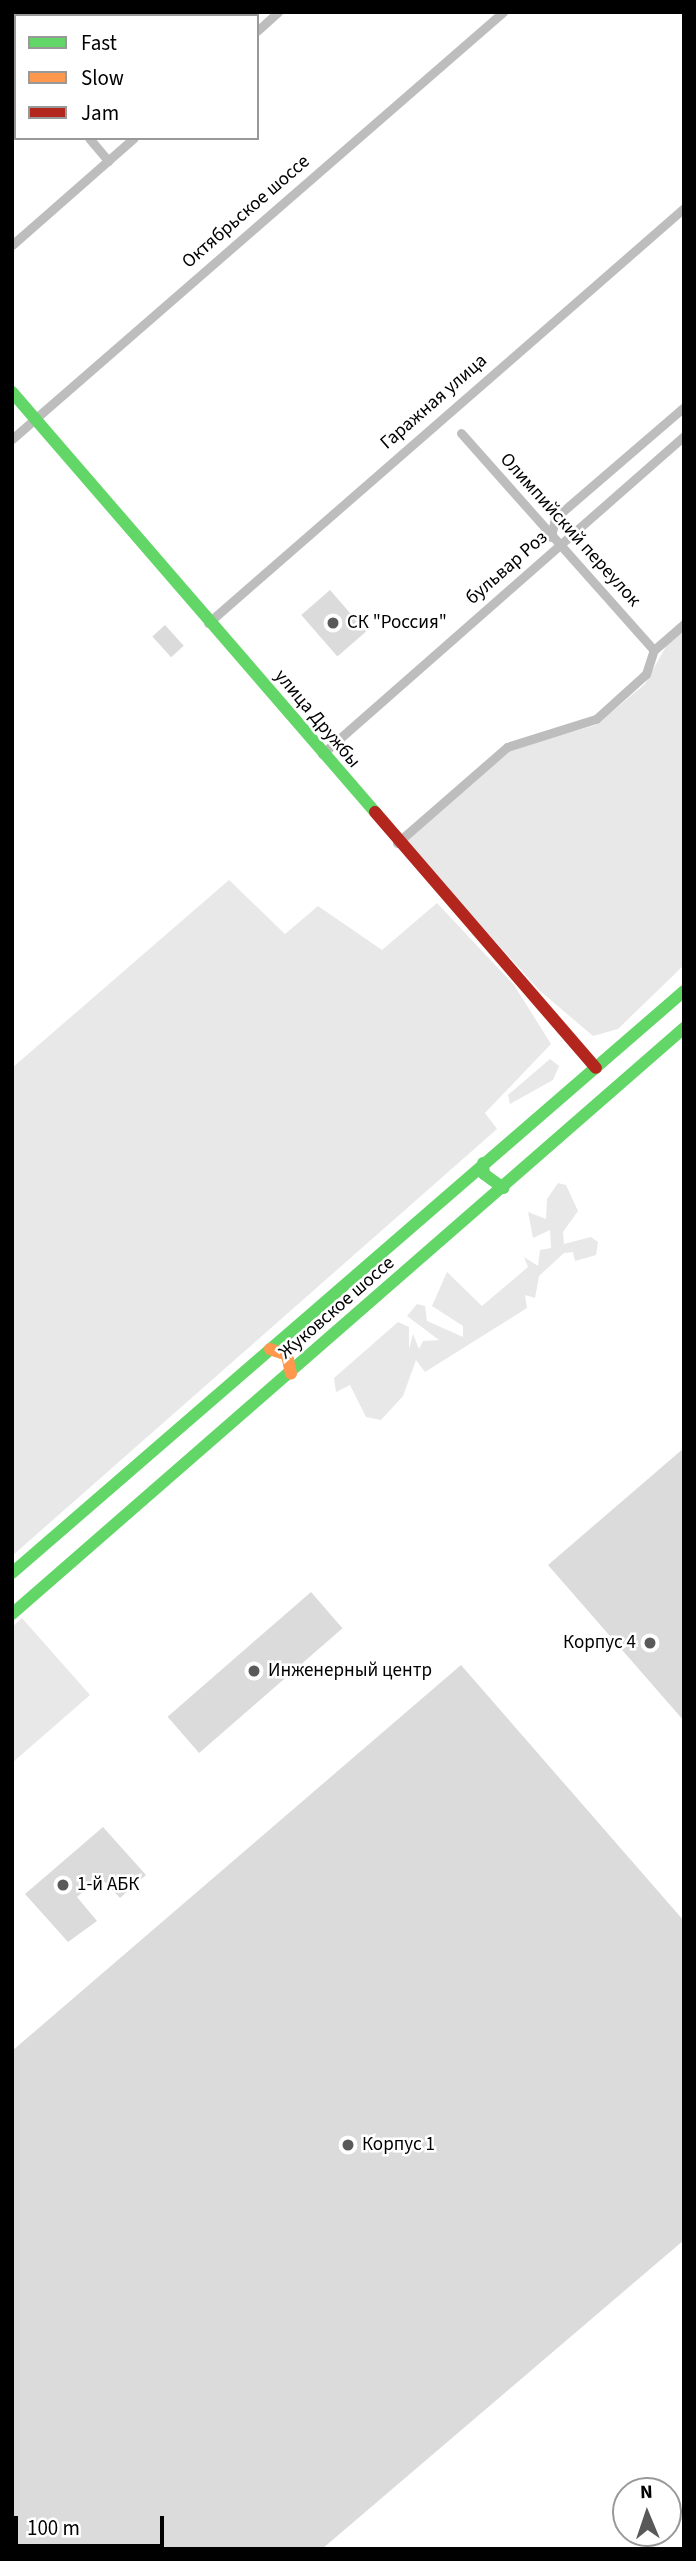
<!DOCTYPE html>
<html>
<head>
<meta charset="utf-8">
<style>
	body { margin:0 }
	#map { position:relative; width:696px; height:2561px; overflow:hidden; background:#fff; font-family:"Source Sans 3",sans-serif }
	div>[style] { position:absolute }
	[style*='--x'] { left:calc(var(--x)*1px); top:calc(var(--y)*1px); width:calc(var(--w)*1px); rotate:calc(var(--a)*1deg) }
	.green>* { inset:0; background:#e8e8e8 }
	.building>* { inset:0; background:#dbdbdb; transform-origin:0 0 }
	.street>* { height:9px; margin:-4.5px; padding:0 4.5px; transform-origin:4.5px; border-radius:4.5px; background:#bdbdbd }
	.fast>* { height:12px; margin:-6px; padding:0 6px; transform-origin:6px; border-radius:6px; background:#63d668 }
	.slow>* { height:12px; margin:-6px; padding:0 6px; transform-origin:6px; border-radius:6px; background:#ff974d }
	.jam>* { height:12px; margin:-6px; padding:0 6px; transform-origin:6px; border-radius:6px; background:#b3261e }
	.dots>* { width:19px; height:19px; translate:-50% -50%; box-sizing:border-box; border:4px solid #fff; border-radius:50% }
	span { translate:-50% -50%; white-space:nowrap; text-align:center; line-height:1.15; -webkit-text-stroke:5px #fff; paint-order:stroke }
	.street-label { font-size:19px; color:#000 }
	.poi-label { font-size:19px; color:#000 }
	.left { translate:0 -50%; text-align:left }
	.right { translate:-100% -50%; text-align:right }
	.frame { position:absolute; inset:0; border:14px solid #000; pointer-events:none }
	.legend { position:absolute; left:14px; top:14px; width:245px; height:126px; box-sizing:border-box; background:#fff; border:2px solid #999; margin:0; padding:9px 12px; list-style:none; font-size:21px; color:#000 }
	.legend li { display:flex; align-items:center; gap:14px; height:35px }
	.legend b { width:35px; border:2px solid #999 }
	.north { position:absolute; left:612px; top:2477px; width:70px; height:70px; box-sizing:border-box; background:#fff; border:2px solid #999; border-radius:50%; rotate:358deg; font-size:19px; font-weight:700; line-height:28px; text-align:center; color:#000 }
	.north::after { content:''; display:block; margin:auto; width:24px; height:32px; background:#595959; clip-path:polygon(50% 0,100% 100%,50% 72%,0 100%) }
	.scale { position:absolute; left:14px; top:2516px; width:150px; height:32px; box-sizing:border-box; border:4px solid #000; border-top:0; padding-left:9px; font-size:21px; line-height:24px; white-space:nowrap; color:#000; -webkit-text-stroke:5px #fff; paint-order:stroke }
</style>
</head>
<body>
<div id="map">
	<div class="green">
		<i style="clip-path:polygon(684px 628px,684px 965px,618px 1029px,593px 1036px,540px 991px,405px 841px,509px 750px,596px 725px,645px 684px,669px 641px)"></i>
		<i style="clip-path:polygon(229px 880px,285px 934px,318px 906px,382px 950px,437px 903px,514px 985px,551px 1044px,485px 1113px,497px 1129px,12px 1556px,12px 1068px)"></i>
		<i style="clip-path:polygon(550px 1059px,559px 1066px,553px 1080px,510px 1104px,508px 1095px)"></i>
		<i style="clip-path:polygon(558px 1183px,566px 1185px,578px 1211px,563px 1232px,564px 1244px,591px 1237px,598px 1242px,596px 1255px,575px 1261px,573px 1252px,564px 1253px,539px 1276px,535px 1298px,525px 1295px,527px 1308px,425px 1372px,416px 1360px,403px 1396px,381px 1420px,366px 1417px,350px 1385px,336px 1392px,334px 1378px,398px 1322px,409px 1327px,409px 1349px,413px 1334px,419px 1349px,423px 1341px,439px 1340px,407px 1316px,417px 1304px,425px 1306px,427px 1321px,463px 1337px,463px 1326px,432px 1306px,447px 1272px,482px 1306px,528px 1267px,524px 1257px,538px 1266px,540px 1250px,551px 1248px,550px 1230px,533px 1238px,528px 1212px,546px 1219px,547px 1199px)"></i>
		<i style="clip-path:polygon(22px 1618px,90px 1695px,12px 1763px,12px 1627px)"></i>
	</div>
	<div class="building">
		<i style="left:330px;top:590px;width:55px;height:38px;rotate:49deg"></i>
		<i style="left:165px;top:625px;width:28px;height:17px;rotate:48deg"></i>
		<i style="clip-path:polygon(684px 1448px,684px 1721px,548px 1565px)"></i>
		<i style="left:311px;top:1592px;width:48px;height:190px;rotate:49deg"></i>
		<i style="clip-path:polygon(461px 1665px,684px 1921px,684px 2240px,322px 2549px,12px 2549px,12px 2051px)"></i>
		<i style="clip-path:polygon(103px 1827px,146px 1875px,120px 1898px,100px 1877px,77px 1897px,97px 1921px,68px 1942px,25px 1894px)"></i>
	</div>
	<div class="street">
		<i style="--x:133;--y:12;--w:5;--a:53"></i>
		<i style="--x:257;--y:31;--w:28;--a:-42"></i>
		<i style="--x:12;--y:95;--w:5;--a:-37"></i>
		<i style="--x:89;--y:138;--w:30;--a:50"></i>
		<i style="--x:12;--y:245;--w:162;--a:-41.3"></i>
		<i style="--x:461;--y:433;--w:290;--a:48.4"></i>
		<i style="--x:12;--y:439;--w:651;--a:-41.01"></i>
		<i style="--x:551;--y:537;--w:19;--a:-78"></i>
		<i style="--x:555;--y:518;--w:170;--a:-40.7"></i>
		<i style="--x:208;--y:623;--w:632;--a:-41.08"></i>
		<i style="--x:322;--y:754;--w:482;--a:-41.3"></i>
		<i style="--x:397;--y:843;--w:146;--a:-41.1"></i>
		<i style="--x:507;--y:747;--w:93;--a:-17.5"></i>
		<i style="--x:596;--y:719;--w:67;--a:-42"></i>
		<i style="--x:646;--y:674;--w:25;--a:-72"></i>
		<i style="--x:654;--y:650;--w:40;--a:-41"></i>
	</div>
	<div class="fast">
		<i style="--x:12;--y:392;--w:555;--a:49.16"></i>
		<i style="--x:483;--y:1163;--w:11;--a:85"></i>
		<i style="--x:484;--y:1174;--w:24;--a:36"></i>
		<i style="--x:12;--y:1573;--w:889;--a:-40.89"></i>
		<i style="--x:12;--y:1614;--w:892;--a:-41.09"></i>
	</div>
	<div class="slow">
		<i style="--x:270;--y:1349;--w:18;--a:19"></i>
		<i style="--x:287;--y:1355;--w:19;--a:78"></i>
	</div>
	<div class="jam">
		<i style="--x:375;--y:812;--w:338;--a:49.2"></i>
	</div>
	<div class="dots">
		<i style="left:333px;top:623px;background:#595959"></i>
		<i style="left:650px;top:1643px;background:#595959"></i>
		<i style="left:254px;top:1671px;background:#595959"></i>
		<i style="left:63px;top:1885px;background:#595959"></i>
		<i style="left:348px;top:2145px;background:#595959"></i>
	</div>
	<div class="street-label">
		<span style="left:246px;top:212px;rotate:-41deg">Октябрьское шоссе</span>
		<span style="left:434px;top:402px;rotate:-41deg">Гаражная улица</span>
		<span style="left:570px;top:530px;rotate:48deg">Олимпийский переулок</span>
		<span style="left:507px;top:568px;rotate:-41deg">бульвар Роз</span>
		<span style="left:317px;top:719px;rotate:50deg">улица Дружбы</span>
		<span style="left:337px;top:1308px;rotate:-41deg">Жуковское шоссе</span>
	</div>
	<div class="poi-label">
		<span class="left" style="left:347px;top:623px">СК "Россия"</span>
		<span class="right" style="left:636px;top:1643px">Корпус 4</span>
		<span class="left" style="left:268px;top:1671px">Инженерный центр</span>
		<span class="left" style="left:77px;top:1885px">1-й АБК</span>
		<span class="left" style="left:362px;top:2145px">Корпус 1</span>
	</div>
	<div class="frame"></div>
	<ul class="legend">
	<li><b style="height:9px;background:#63d668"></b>Fast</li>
	<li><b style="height:9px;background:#ff974d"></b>Slow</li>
	<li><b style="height:9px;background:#b3261e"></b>Jam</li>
	</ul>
	<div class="north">N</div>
	<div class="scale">100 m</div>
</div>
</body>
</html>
